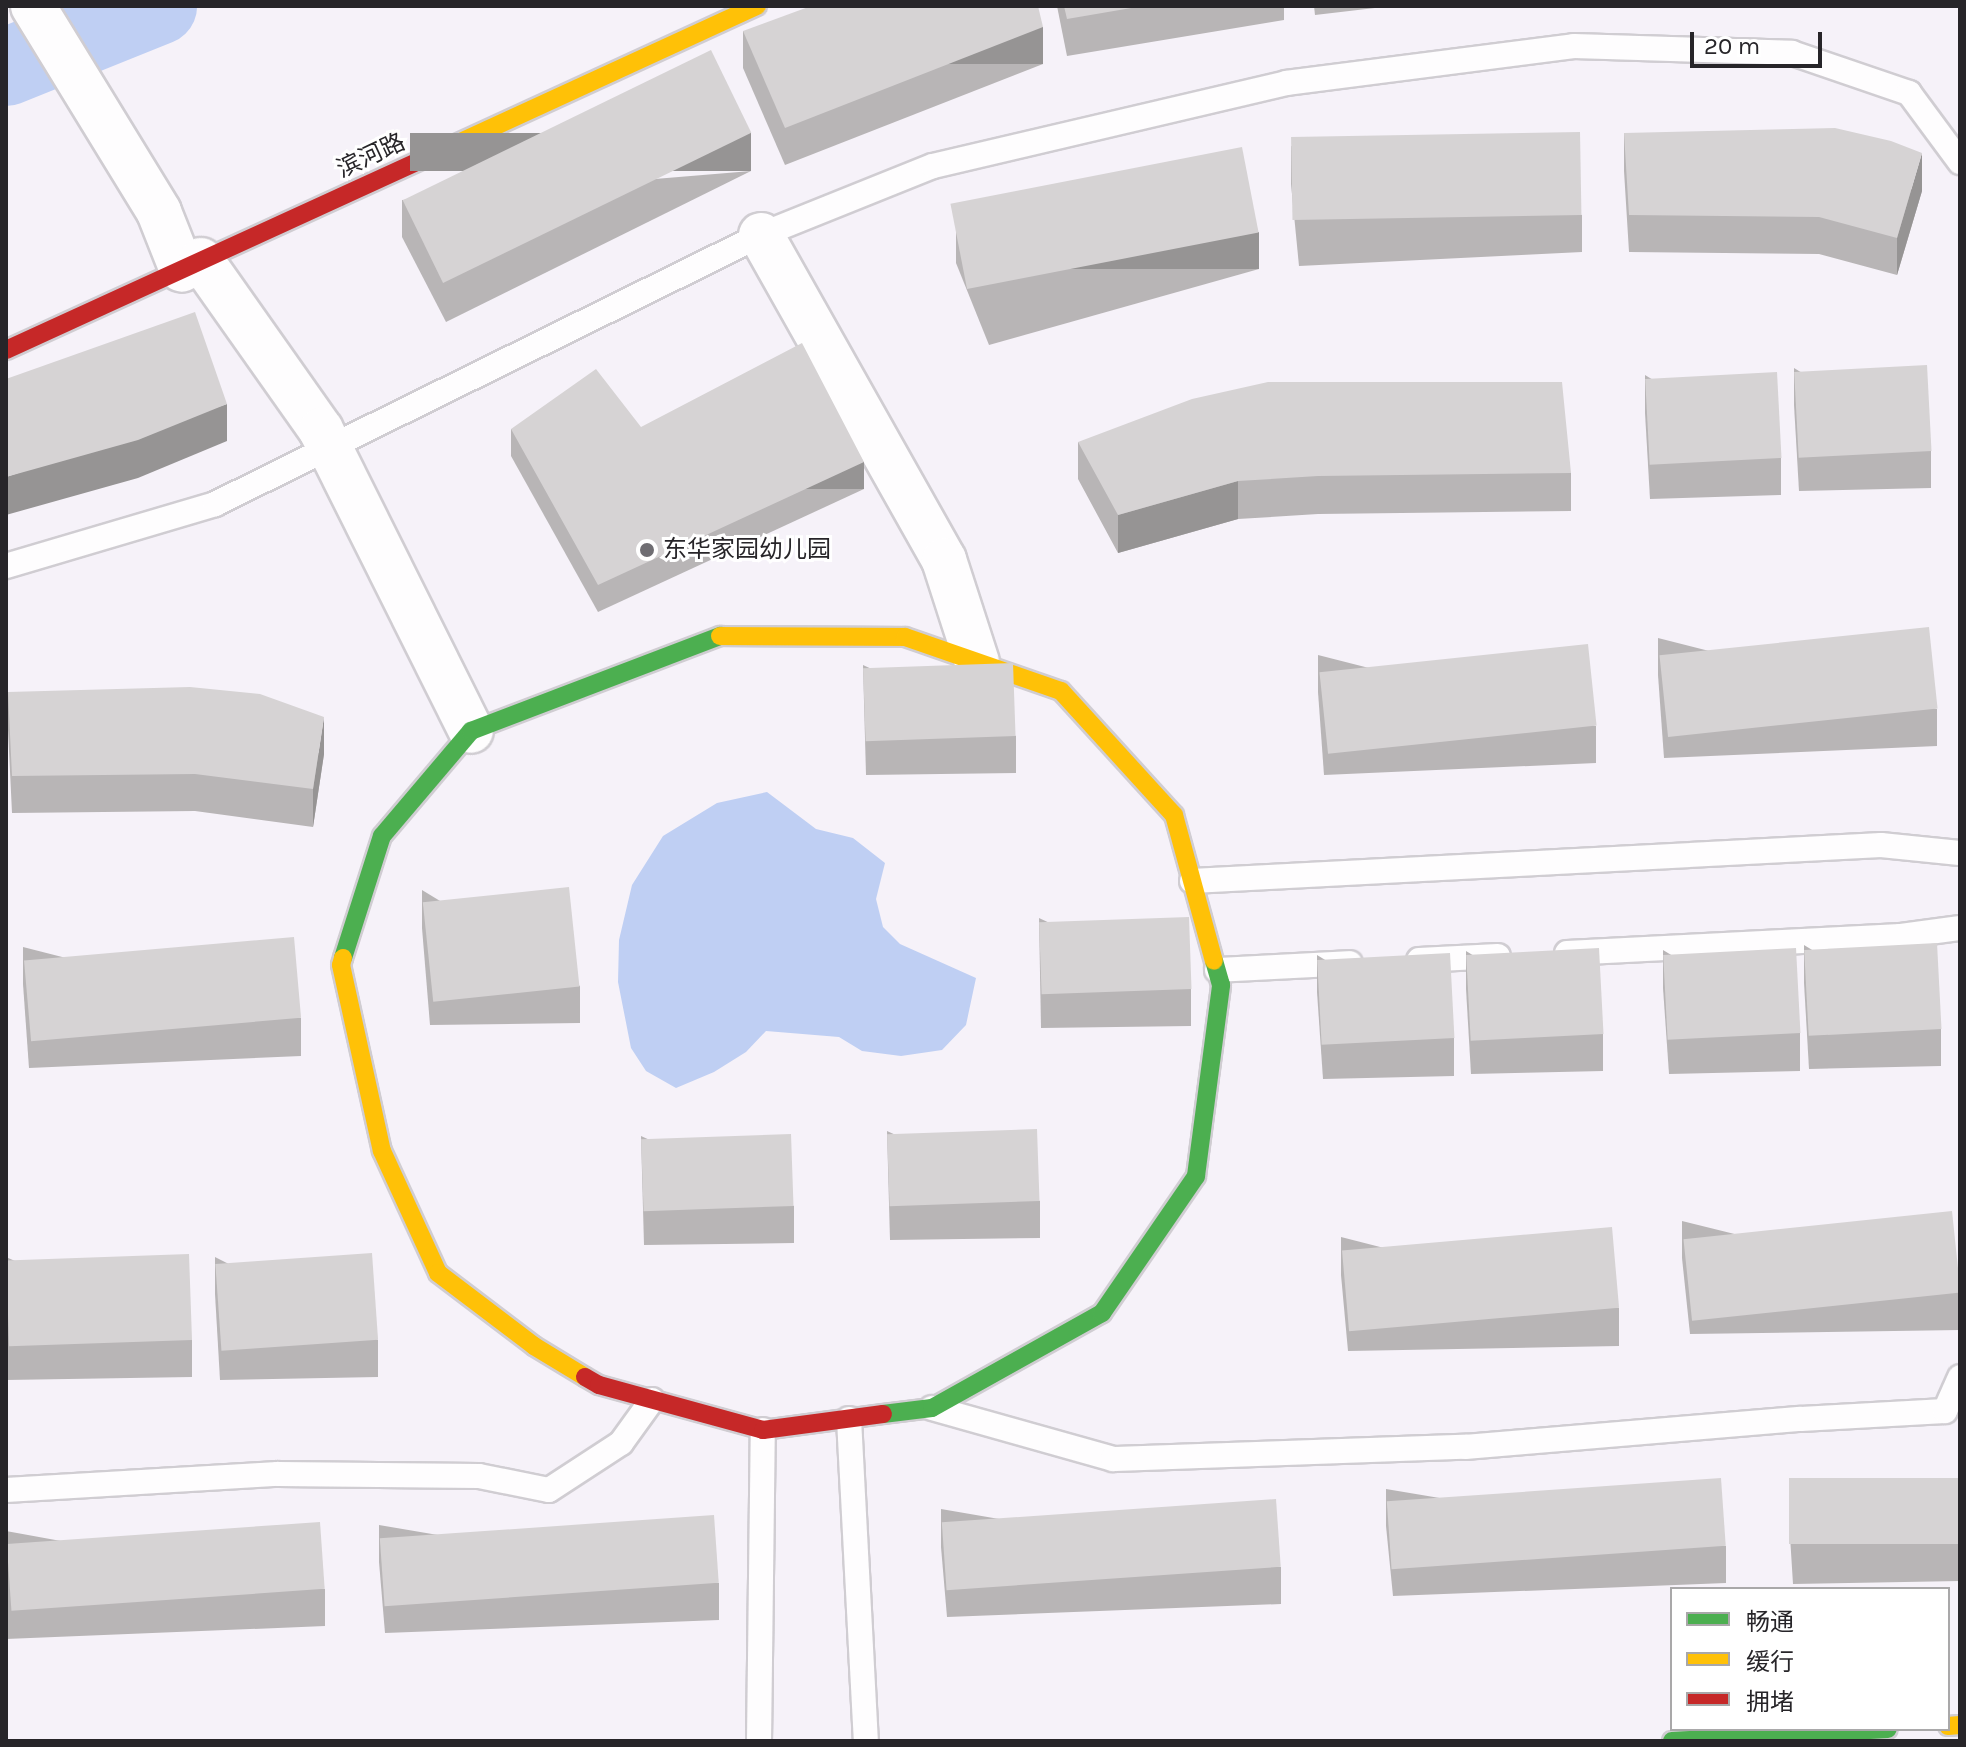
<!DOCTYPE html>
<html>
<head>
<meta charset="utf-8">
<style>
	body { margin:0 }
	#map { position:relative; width:1966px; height:1747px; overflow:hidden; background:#f6f2f9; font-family:Karla,"Noto Sans SC",sans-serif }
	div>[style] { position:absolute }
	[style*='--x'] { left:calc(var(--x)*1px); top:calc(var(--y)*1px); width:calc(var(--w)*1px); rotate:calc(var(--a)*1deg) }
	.water>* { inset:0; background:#bfcff3 }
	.river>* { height:78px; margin:-39px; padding:0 39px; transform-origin:39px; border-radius:39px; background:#bfcff3 }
	.roads { filter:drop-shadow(2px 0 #d0cdd2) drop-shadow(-2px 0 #d0cdd2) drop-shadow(0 2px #d0cdd2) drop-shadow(0 -2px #d0cdd2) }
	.lane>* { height:24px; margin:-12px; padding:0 12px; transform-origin:12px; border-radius:12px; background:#fefdfe }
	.street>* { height:44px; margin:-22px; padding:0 22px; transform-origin:22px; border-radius:22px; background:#fefdfe }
	.fast>* { height:18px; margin:-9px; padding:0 9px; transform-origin:9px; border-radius:9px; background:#4caf50 }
	.slow>* { height:18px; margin:-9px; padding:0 9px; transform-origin:9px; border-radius:9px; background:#ffc107 }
	.jam>* { height:18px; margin:-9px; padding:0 9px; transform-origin:9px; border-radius:9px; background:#c62828 }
	.wall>* { inset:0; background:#b8b5b6 }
	.shaded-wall>* { inset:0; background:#969494; transform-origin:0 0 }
	.building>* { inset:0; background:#d6d3d4; transform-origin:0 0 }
	.dots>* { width:22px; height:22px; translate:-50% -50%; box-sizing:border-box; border:4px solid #fff; border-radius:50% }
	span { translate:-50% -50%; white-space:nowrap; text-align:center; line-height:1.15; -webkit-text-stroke:6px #fff; paint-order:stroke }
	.street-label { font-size:24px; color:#272529 }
	.poi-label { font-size:24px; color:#272529 }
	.left { translate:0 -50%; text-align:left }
	.frame { position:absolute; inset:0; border:8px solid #272529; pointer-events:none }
	.legend { position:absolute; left:1670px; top:1587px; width:280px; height:144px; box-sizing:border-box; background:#fff; border:2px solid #a9a8a9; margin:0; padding:10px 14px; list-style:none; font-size:24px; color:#272529 }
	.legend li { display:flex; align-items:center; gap:16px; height:40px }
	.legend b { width:40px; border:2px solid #a9a8a9 }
	.scale { position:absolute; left:1690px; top:32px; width:132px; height:36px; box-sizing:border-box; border:4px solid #272529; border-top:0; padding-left:10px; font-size:24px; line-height:28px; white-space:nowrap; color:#272529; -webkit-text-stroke:6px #fff; paint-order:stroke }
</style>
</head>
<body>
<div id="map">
	<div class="water">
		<i style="clip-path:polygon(767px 792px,816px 829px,853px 838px,885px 863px,876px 899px,883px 927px,900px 944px,976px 978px,966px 1025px,942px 1050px,901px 1056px,862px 1051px,839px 1037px,766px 1031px,746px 1052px,714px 1072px,676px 1088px,646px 1071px,631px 1048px,618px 982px,619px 940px,632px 885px,663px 836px,717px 803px)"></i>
	</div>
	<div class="river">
		<i style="--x:6;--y:67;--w:164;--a:-21.9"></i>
	</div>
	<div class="roads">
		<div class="lane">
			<i style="--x:6;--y:566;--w:218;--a:-16.5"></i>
			<i style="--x:215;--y:504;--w:609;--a:-26.23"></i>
			<i style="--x:761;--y:235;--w:185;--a:-21.9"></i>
			<i style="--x:933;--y:166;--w:363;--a:-13.2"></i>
			<i style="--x:1286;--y:83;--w:290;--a:-7.3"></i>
			<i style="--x:1574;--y:46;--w:218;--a:1.8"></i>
			<i style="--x:1792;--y:53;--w:124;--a:18.9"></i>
			<i style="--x:1909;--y:93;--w:86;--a:53.5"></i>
			<i style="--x:1192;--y:881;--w:690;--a:-2.99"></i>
			<i style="--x:1881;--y:845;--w:79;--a:5.8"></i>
			<i style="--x:1567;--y:953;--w:334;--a:-2.9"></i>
			<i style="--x:1901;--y:936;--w:60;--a:-7.7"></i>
			<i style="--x:1419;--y:960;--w:79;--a:-2.9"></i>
			<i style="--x:1217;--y:970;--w:133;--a:-3"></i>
			<i style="--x:932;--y:1408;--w:188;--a:15.7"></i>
			<i style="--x:1113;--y:1459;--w:352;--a:-2"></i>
			<i style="--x:1465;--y:1447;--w:337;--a:-4.8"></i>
			<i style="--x:1801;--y:1419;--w:144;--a:-3.2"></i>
			<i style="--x:1945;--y:1411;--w:37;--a:-66"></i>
			<i style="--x:849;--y:1419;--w:322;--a:87"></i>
			<i style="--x:6;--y:1490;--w:272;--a:-3.4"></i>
			<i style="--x:278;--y:1474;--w:201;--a:0.6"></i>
			<i style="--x:479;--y:1476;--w:71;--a:11.3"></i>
			<i style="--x:549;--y:1490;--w:86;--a:-33.1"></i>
			<i style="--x:621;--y:1443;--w:53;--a:-54.2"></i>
			<i style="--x:759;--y:1741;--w:311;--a:-89.3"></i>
		</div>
		<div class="street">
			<i style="--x:33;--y:6;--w:241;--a:58.5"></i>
			<i style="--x:159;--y:212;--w:62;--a:68.4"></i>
			<i style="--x:761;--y:235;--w:373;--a:60.6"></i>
			<i style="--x:944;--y:560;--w:107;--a:72.1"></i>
			<i style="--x:201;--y:260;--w:208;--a:54.8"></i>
			<i style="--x:321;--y:430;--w:336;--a:63.5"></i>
		</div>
		<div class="fast">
			<i style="--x:343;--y:958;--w:128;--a:-72.3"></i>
			<i style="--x:382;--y:836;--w:138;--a:-49.7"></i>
			<i style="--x:471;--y:731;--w:267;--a:-20.9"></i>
			<i style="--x:883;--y:1414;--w:49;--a:-7"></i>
			<i style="--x:932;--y:1408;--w:195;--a:-29.2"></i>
			<i style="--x:1102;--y:1313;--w:166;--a:-55.5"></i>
			<i style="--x:1196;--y:1176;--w:193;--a:-82.5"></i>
			<i style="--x:1221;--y:985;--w:25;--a:-106"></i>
			<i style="--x:1672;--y:1741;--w:216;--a:-3.2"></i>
		</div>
		<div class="slow">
			<i style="--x:439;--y:152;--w:350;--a:-24.7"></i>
			<i style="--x:720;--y:636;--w:185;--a:0.3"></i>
			<i style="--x:905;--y:637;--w:165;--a:19.1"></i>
			<i style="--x:1061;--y:691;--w:168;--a:47.7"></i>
			<i style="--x:1174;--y:815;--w:151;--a:74.7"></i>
			<i style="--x:343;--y:958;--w:7;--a:106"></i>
			<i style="--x:341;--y:965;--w:190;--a:77.6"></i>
			<i style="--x:382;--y:1151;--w:134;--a:65.3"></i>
			<i style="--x:438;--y:1273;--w:121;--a:37.2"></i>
			<i style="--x:534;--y:1346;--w:60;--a:31.3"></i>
			<i style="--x:1948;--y:1726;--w:12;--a:-5"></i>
		</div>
		<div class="jam">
			<i style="--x:6;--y:350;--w:476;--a:-24.6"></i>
			<i style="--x:585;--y:1377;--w:16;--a:30"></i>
			<i style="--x:599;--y:1385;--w:170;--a:15.3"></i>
			<i style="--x:763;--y:1430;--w:121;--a:-7.6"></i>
		</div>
	</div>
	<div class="wall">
		<i style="clip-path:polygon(1057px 6px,1284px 6px,1284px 20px,1067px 56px)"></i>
		<i style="clip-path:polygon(1314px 6px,1392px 6px,1315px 15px)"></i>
		<i style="clip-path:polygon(743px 31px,1043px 64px,785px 165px,743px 68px)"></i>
		<i style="clip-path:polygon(1624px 133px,1922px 191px,1897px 275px,1819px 254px,1629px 252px,1624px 171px)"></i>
		<i style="clip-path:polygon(1291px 146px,1582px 215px,1582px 252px,1299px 266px,1291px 184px)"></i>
		<i style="clip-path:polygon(751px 171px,446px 322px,402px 237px,402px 200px)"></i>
		<i style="clip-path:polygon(956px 226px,1259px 269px,989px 345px,956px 263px)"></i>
		<i style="clip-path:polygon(1794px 368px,1931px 451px,1931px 488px,1799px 491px,1794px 405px)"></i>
		<i style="clip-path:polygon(1645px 375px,1781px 458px,1781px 495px,1650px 499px,1645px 413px)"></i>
		<i style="clip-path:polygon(641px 427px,864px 489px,598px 612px,511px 456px,511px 429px)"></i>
		<i style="clip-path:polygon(1078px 442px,1571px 473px,1571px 511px,1318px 514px,1238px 519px,1118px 553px,1078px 479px)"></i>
		<i style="clip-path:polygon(1658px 638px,1937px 709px,1937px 746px,1664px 758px,1658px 675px)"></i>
		<i style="clip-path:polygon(1318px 655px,1596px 726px,1596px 763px,1324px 775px,1318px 692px)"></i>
		<i style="clip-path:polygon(863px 665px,1016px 736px,1016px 773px,866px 775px)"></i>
		<i style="clip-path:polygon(8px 692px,324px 754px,313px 827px,195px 811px,12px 813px,8px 730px)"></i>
		<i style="clip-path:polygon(422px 890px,580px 986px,580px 1023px,430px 1025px,422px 928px)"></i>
		<i style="clip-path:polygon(1039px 918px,1191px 989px,1191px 1026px,1041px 1028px)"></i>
		<i style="clip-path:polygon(1804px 945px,1941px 1029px,1941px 1066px,1809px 1069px,1804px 983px)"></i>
		<i style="clip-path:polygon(23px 947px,301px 1018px,301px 1056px,29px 1068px,23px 984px)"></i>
		<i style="clip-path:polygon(1663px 950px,1800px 1033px,1800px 1071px,1669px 1074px,1663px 988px)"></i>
		<i style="clip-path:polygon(1466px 951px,1603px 1034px,1603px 1071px,1471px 1074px,1466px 989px)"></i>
		<i style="clip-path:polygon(1317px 955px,1454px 1038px,1454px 1076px,1323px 1079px,1317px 992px)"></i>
		<i style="clip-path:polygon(887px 1131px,1040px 1201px,1040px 1238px,890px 1240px)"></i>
		<i style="clip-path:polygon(641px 1136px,794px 1206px,794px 1243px,644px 1245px)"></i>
		<i style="clip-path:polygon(1682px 1221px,1960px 1290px,1960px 1330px,1690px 1334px,1682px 1258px)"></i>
		<i style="clip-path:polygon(1341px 1237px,1619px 1308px,1619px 1346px,1348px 1351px,1341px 1275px)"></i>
		<i style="clip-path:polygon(6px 1257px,192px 1340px,192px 1377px,6px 1380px)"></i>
		<i style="clip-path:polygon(215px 1257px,378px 1340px,378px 1377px,220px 1380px,215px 1294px)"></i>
		<i style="clip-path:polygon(1960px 1478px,1960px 1581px,1793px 1584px,1789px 1520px,1789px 1483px)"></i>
		<i style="clip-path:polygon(1386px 1489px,1726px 1546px,1726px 1583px,1393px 1596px,1386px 1526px)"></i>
		<i style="clip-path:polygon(941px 1509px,1281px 1567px,1281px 1604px,947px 1617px,941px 1547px)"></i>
		<i style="clip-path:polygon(379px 1525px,719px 1583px,719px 1620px,385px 1633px,379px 1562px)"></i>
		<i style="clip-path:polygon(6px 1531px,325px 1589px,325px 1626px,6px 1639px)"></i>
	</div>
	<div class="shaded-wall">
		<i style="left:1043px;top:27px;width:37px;height:277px;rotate:90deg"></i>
		<i style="left:751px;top:133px;width:38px;height:341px;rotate:90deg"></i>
		<i style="clip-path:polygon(1922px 153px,1922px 191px,1897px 275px,1897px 238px)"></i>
		<i style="left:1259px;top:232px;width:37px;height:280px;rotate:90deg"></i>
		<i style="clip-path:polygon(227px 404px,227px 441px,138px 478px,6px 515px,6px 477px)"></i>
		<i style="left:864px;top:462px;width:27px;height:293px;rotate:90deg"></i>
		<i style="clip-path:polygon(1238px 481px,1238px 519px,1118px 553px,1118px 515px)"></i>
		<i style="clip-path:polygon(324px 717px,324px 754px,313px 827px,313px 789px)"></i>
	</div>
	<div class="building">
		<i style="clip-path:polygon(811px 6px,1038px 6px,1043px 27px,785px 128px,743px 31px)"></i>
		<i style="clip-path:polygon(1064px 6px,1143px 6px,1067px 19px)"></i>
		<i style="left:711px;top:50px;width:92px;height:343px;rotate:64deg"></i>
		<i style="clip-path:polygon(1835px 128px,1891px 141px,1922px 153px,1897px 238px,1819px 217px,1629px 215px,1624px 133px)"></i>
		<i style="left:1580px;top:132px;width:83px;height:289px;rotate:89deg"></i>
		<i style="left:1242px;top:147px;width:87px;height:297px;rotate:79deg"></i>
		<i style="clip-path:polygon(195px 312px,227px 404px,138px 440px,6px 477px,6px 379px)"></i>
		<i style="clip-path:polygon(802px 343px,864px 462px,598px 585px,511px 429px,596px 369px,641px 427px)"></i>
		<i style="left:1927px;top:365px;width:86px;height:133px;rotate:87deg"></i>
		<i style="left:1777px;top:372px;width:86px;height:132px;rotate:87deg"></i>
		<i style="clip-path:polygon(1268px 382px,1562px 382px,1571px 473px,1318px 476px,1238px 481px,1118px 515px,1078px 442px,1192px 399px)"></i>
		<i style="left:1929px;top:627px;width:82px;height:271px;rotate:84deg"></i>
		<i style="left:1588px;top:644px;width:82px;height:270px;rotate:84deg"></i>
		<i style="left:1013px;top:663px;width:73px;height:150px;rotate:88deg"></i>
		<i style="clip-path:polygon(190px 687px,260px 694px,324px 717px,313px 789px,195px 774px,12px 776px,8px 692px)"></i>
		<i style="left:569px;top:887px;width:100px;height:147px;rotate:84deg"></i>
		<i style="left:1189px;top:917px;width:72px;height:150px;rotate:88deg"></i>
		<i style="left:294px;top:937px;width:81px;height:271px;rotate:85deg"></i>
		<i style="left:1937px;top:943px;width:86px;height:133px;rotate:87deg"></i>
		<i style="left:1599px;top:948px;width:86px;height:133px;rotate:87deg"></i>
		<i style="left:1796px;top:948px;width:85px;height:133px;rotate:87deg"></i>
		<i style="left:1450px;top:953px;width:85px;height:133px;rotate:87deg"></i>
		<i style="left:1037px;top:1129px;width:72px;height:150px;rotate:88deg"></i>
		<i style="left:791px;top:1134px;width:72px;height:150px;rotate:88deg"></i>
		<i style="left:1952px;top:1211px;width:82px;height:270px;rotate:84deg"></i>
		<i style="left:1612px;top:1227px;width:81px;height:271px;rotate:85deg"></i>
		<i style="left:372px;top:1253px;width:87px;height:157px;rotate:86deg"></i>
		<i style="left:189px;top:1254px;width:86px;height:183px;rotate:88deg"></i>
		<i style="left:1721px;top:1478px;width:68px;height:335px;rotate:86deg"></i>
		<i style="left:1960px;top:1478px;width:66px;height:171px;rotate:90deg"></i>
		<i style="left:1276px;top:1499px;width:68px;height:335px;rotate:86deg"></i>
		<i style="left:714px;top:1515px;width:68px;height:335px;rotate:86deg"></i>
		<i style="left:320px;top:1522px;width:67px;height:314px;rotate:86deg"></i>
	</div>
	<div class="dots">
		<i style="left:647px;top:550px;background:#6f6d72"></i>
	</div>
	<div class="street-label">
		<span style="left:371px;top:156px;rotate:-25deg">滨河路</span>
	</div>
	<div class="poi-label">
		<span class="left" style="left:663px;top:550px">东华家园幼儿园</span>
	</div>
	<div class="frame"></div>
	<ul class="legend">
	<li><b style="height:10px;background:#4caf50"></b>畅通</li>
	<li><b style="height:10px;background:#ffc107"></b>缓行</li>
	<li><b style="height:10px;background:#c62828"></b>拥堵</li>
	</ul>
	<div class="scale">20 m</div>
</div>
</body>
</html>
